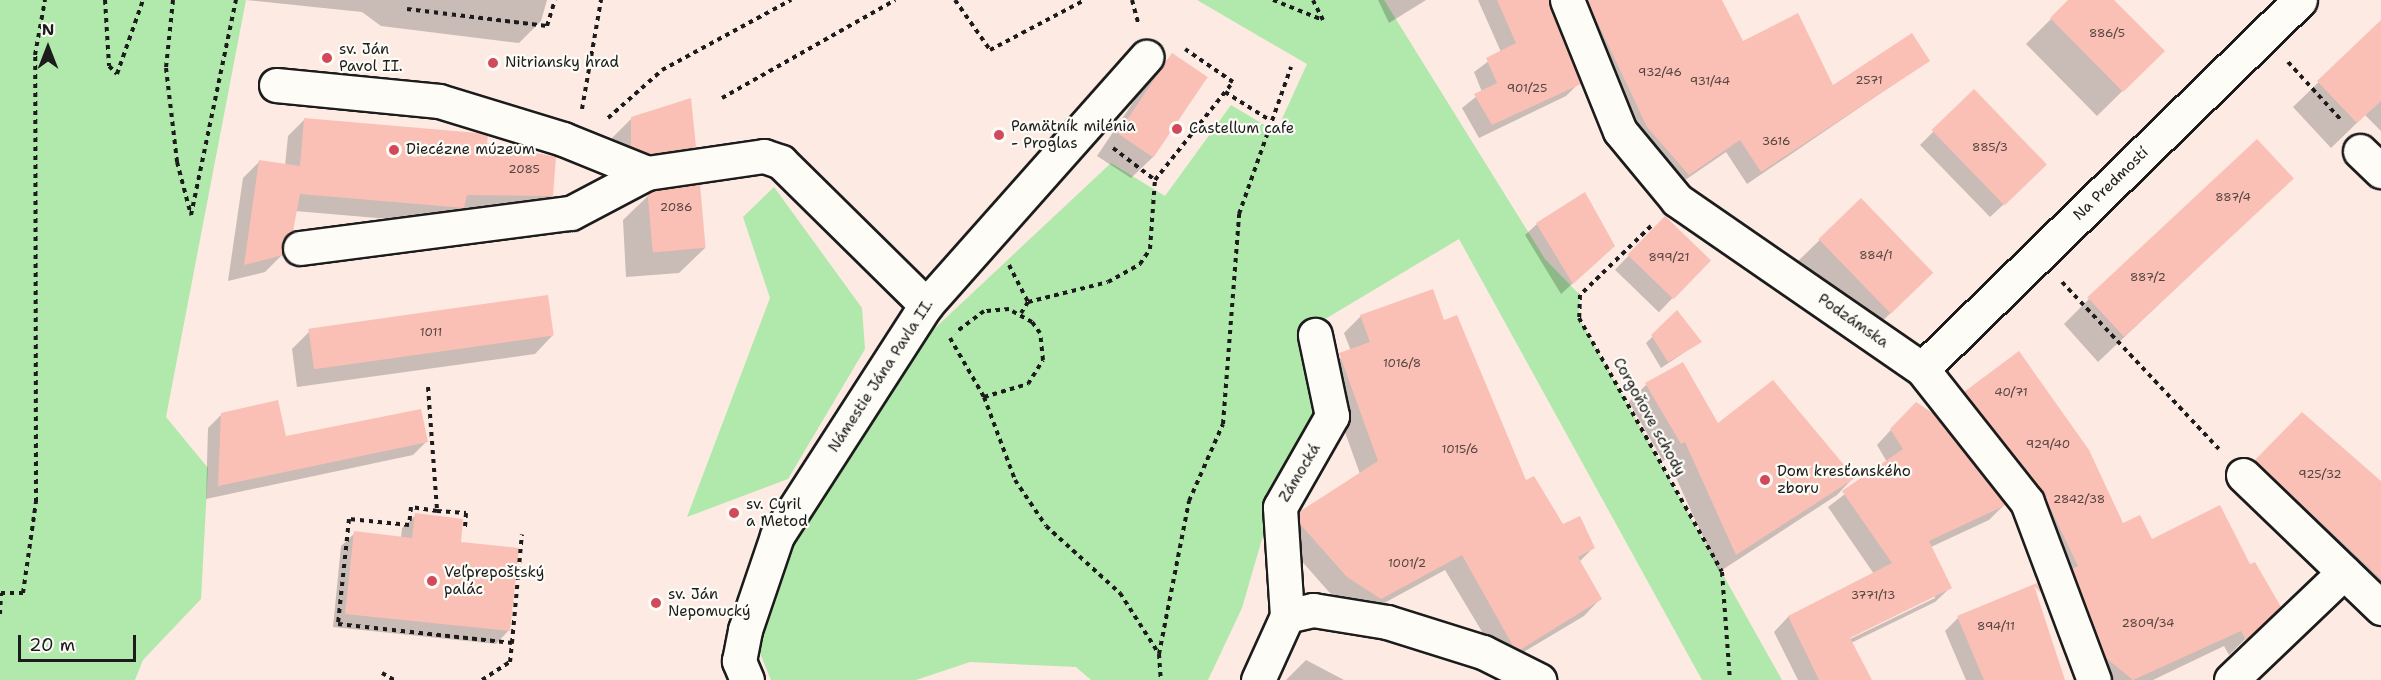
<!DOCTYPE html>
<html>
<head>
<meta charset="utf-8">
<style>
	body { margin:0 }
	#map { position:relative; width:2381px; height:680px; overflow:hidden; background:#fceae3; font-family:"Shantell Sans",sans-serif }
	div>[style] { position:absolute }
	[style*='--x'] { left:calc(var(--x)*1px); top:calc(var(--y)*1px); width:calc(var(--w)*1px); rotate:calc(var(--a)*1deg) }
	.green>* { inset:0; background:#b1e8ac }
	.shadow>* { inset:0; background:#0003; transform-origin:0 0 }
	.building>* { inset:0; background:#fbc0b5; transform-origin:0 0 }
	.path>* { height:4px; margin-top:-2px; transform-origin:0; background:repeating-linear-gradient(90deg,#1c1c1c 0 4.5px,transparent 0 9px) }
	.roads { filter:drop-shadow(2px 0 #1c1c1c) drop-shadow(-2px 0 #1c1c1c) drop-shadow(0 2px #1c1c1c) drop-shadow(0 -2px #1c1c1c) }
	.minor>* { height:33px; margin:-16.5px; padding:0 16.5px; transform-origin:16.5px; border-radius:16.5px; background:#fdfcf7 }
	.dots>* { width:16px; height:16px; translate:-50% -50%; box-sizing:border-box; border:3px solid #fdfcf7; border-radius:50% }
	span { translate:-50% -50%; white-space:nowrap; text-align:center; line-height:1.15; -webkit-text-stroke:4.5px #fdfcf7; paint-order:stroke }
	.number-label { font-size:12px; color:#544542 }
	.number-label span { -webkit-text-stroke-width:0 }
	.poi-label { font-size:15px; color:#1c1c1c }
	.left { translate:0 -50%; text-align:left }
	.street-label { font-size:15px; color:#1c1c1c }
	.north { position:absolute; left:18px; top:18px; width:60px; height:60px; -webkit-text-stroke:4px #fdfcf7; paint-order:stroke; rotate:0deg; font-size:16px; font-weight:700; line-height:24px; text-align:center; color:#1c1c1c }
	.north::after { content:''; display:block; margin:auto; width:21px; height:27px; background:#1c1c1c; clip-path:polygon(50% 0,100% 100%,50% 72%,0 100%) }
	.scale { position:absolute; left:18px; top:635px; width:118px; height:27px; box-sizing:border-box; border:3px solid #1c1c1c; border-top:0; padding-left:8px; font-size:18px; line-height:21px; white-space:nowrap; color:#1c1c1c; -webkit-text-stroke:4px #fdfcf7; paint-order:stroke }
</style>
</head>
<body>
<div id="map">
	<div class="green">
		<i style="clip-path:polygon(0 0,246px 0,166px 417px,208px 468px,201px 599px,143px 660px,135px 680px,0 680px)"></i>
		<i style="clip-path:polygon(1197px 0,1384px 0,1545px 259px,1580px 295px,1579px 318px,1782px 680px,1702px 680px,1459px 239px,1305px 331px,1318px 417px,1271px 508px,1242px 608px,1208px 680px,1091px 680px,1076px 667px,970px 662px,916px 680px,771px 680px,759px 651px,770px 578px,918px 344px,1111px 163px,1165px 196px,1231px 105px,1276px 132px,1307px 64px)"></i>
		<i style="clip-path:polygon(774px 187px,862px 308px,865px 349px,788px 479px,687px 517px,770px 298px,743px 217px)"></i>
	</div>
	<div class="shadow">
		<i style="clip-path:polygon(246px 0,547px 0,541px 21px,519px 43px,381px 26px,362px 12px)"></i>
		<i style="clip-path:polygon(1378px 0,1426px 0,1389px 23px)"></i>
		<i style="clip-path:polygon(1478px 0,1549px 0,1579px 83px,1566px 96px,1479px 138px,1462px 108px,1482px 92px,1474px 72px,1501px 52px)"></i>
		<i style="clip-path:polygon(1567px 0,1721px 0,1742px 43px,1833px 87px,1928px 61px,1747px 184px,1726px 152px,1675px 187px,1634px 140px)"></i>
		<i style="clip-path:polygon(2070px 0,2112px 0,2163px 51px,2097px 116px,2026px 44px)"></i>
		<i style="clip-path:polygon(2381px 22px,2381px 131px,2365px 115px,2331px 148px,2293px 107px)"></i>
		<i style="clip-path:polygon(1172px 55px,1153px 157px,1131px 178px,1097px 156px,1150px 77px)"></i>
		<i style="clip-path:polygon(1974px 91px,2032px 178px,1990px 217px,1920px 145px)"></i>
		<i style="clip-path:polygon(632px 118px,695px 146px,670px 171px,607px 143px)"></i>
		<i style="clip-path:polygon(304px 120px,485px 144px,552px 196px,535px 212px,448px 224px,295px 211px,281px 241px,282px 255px,265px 272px,228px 281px,243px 178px,259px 162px,285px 166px,288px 136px)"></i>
		<i style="clip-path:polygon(649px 195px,705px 248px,679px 273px,626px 277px,623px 220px)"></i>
		<i style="clip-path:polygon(1861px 200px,1906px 298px,1865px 338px,1794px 265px)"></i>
		<i style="clip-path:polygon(2266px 203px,2098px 362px,2064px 324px,2089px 299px)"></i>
		<i style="left:1665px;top:218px;width:61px;height:72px;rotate:44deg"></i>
		<i style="clip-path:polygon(1537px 224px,1602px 257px,1561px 294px,1525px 235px)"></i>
		<i style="clip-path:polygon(1677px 313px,1700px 342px,1661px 368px,1646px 343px)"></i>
		<i style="clip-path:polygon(1361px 316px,1443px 322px,1525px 483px,1562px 526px,1593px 548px,1579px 562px,1600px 599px,1584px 616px,1502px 665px,1445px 570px,1364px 614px,1329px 592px,1284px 541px,1283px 530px,1300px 513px,1360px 474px,1323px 371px,1351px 351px,1344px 333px)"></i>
		<i style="clip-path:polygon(309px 332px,552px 336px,535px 354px,297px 387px,292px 349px)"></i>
		<i style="clip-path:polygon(1646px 385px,1718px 425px,1853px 478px,1837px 495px,1719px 572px,1667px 458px,1663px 461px,1629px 402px)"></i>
		<i style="clip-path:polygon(1965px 393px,2123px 525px,2151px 541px,2249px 566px,2262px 623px,2229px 655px,2224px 646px,2153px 680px,2095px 680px,2061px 582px,1948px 410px)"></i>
		<i style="clip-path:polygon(222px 414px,285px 438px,427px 441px,413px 455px,206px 499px,208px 428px)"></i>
		<i style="clip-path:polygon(evenodd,1901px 419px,2004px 505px,1989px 520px,1931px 547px,1950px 588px,1935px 602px,1851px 643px,1870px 680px,1798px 680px,1774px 632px,1788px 617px,1874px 574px,1828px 507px,1887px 462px,1877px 445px,1901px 419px,1935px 595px,1935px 598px,1844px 642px,1842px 640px,1935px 595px)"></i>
		<i style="clip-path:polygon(2277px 439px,2381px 487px,2381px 627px,2231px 486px)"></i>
		<i style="clip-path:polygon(416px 515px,459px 543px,509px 630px,496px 644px,333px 627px,341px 546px,355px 533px,401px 538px,402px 528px)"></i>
		<i style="clip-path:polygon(2034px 586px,2064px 680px,1966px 680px,1945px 631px,1958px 618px)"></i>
		<i style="clip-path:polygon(1306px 660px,1344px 680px,1286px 680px)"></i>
	</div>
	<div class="building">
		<i style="clip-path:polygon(1497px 0,1549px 0,1581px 84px,1492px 125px,1474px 94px,1497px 83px,1486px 58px,1516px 43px)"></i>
		<i style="clip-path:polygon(1587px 0,1722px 0,1743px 41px,1798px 13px,1833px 85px,1912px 33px,1930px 61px,1761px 172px,1740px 140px,1689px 175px,1647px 127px)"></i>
		<i style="clip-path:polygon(2068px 0,2114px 0,2165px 51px,2123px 92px,2050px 18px)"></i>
		<i style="clip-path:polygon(2381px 20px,2381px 101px,2357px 123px,2317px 81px)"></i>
		<i style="left:1172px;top:53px;width:43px;height:97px;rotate:34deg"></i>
		<i style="left:1974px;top:89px;width:105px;height:59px;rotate:46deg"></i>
		<i style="clip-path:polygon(691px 98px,696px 147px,649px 154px,631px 146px,631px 117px)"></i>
		<i style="clip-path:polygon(304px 118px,478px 133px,488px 136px,487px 143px,556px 157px,553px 196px,467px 195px,464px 208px,300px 194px,293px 231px,283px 241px,283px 255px,244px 265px,259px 160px,300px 166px)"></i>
		<i style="left:2257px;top:139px;width:54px;height:232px;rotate:47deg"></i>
		<i style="left:700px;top:184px;width:64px;height:53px;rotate:85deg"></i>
		<i style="clip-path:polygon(1585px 192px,1615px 246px,1573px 284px,1536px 223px)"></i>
		<i style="left:1861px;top:198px;width:104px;height:59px;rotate:46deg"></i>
		<i style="left:1665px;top:216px;width:64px;height:54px;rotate:44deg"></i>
		<i style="clip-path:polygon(1433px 289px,1444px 320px,1457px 315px,1526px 480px,1534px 476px,1563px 524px,1580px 516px,1595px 548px,1578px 557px,1602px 599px,1520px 650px,1513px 646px,1462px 555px,1381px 599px,1347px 577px,1300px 524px,1299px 512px,1378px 461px,1339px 353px,1370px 342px,1360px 315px)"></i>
		<i style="left:548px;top:295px;width:41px;height:242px;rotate:82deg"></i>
		<i style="clip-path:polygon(1677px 310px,1702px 342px,1668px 362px,1651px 335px)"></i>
		<i style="clip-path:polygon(2019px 351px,2089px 450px,2123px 523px,2140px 515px,2152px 539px,2220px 505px,2250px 564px,2255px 562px,2281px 607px,2246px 640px,2241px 631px,2133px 680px,2106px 658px,2072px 569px,2078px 566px,2044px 495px,1964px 392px)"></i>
		<i style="clip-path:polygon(1683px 362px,1718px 423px,1773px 380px,1855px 478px,1736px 555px,1685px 442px,1681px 444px,1645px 383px)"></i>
		<i style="clip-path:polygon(278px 400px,286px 436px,421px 409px,428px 442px,218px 486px,221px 413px)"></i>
		<i style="clip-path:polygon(1916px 402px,1934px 414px,2006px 505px,1929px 541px,1952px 588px,1850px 638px,1872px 680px,1819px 680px,1788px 616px,1892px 563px,1842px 491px,1903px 449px,1890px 429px)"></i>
		<i style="clip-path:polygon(2302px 412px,2381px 481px,2381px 579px,2255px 460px)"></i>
		<i style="clip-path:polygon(415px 513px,463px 519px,461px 542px,519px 548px,510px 631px,345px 614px,354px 531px,412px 538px)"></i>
		<i style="clip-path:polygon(2037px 583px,2042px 594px,2034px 586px,2065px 680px,1984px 680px,1957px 616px)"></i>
	</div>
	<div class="path">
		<i style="--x:105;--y:0;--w:66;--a:86.5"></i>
		<i style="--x:109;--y:66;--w:11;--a:45"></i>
		<i style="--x:117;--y:74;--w:78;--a:-70.6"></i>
		<i style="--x:173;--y:0;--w:68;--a:95.9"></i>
		<i style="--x:166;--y:68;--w:95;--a:83.3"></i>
		<i style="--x:177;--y:162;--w:55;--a:75.2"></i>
		<i style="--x:191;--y:215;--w:220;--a:-78.2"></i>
		<i style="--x:955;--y:0;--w:61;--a:55"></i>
		<i style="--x:990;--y:50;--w:107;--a:-27.8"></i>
		<i style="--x:1132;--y:0;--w:24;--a:75"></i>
		<i style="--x:1273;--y:0;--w:54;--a:21.8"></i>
		<i style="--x:1323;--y:20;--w:22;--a:-117"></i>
		<i style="--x:407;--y:9;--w:141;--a:6.9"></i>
		<i style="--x:547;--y:26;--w:27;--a:-73"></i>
		<i style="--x:2288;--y:62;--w:80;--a:47.5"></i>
		<i style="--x:1225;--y:92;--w:51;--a:32.1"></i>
		<i style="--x:722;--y:98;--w:199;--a:-29.5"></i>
		<i style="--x:582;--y:109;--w:111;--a:-80.1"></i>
		<i style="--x:608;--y:118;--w:72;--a:-41.6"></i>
		<i style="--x:662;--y:70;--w:147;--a:-28.5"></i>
		<i style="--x:1113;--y:148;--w:53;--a:37.3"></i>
		<i style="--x:1651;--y:226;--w:99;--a:135.8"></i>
		<i style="--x:1580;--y:295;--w:23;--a:92"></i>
		<i style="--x:1579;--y:318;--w:291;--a:60.6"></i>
		<i style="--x:1722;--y:572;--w:108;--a:85.8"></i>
		<i style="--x:1009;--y:265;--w:42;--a:62.8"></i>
		<i style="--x:1028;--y:302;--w:13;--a:122"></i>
		<i style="--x:2062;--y:282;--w:229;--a:46.8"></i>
		<i style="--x:1028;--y:302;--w:82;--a:-14"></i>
		<i style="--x:1108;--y:282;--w:37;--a:-29"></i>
		<i style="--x:1140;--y:264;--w:18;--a:-56"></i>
		<i style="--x:1150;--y:249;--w:69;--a:-85.9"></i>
		<i style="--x:1155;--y:180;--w:125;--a:-51.5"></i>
		<i style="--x:1233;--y:82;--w:58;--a:-145.5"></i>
		<i style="--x:950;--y:338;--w:68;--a:60"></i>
		<i style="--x:984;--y:397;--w:46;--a:-16.5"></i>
		<i style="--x:1028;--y:384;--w:28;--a:-58"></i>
		<i style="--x:1043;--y:360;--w:27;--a:-96"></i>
		<i style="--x:1040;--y:333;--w:14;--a:-126"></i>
		<i style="--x:1032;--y:322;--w:26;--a:-151"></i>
		<i style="--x:1009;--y:309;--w:25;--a:175"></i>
		<i style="--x:984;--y:311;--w:36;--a:143"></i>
		<i style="--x:428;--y:387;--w:124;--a:85.8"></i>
		<i style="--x:437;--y:511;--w:26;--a:-171"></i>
		<i style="--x:411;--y:507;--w:18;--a:96"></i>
		<i style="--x:409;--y:525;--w:60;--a:-174.3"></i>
		<i style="--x:349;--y:519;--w:106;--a:96"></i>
		<i style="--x:338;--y:624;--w:175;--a:6.2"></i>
		<i style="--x:512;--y:643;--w:109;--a:-84.8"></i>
		<i style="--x:984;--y:397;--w:89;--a:69.5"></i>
		<i style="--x:1015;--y:480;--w:55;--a:56"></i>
		<i style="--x:1046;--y:526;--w:100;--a:42.2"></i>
		<i style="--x:1120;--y:593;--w:72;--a:57.4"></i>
		<i style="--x:1159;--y:654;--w:26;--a:86"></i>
		<i style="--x:437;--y:511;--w:29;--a:4"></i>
		<i style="--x:466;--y:513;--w:16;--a:94"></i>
		<i style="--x:0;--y:614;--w:21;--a:-87"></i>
		<i style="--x:1;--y:593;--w:22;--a:0"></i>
		<i style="--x:23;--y:593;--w:92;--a:-81.9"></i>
		<i style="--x:36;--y:502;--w:447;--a:-90.1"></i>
		<i style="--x:35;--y:55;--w:56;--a:-79.7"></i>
		<i style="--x:1159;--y:654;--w:156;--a:-78.9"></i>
		<i style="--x:1189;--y:501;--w:84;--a:-66.2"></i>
		<i style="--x:1223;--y:424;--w:211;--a:-85.6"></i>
		<i style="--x:1239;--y:214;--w:156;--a:-70.5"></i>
		<i style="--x:382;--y:673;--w:14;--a:30"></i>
		<i style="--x:482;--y:680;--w:33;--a:-33"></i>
		<i style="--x:510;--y:662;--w:19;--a:-84"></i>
	</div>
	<div class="roads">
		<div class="minor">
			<i style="--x:1567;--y:0;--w:141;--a:68"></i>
			<i style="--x:1620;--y:131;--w:89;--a:50.4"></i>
			<i style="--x:1677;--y:200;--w:298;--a:34.6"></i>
			<i style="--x:1922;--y:369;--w:169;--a:51.7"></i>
			<i style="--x:2027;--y:502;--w:190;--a:69.4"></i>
			<i style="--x:276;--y:85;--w:164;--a:5.6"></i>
			<i style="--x:439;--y:101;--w:130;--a:17"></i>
			<i style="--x:563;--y:139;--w:91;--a:22"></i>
			<i style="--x:647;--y:173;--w:118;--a:-8.3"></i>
			<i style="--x:764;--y:156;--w:18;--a:19"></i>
			<i style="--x:781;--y:162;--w:204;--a:44.6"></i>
			<i style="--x:2360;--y:151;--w:29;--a:44"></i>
			<i style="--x:300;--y:248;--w:273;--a:-7.4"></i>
			<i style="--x:571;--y:213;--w:86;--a:-27.8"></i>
			<i style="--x:1922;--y:369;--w:528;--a:-44.31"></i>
			<i style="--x:2243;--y:475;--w:192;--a:43.9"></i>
			<i style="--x:1287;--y:616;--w:109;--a:-93.7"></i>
			<i style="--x:1280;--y:507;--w:105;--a:-60.3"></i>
			<i style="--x:1332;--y:416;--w:83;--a:-101.9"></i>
			<i style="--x:747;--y:680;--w:21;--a:-113"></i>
			<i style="--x:739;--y:661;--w:32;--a:-79"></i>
			<i style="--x:745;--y:630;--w:99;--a:-71.2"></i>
			<i style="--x:777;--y:536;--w:275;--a:-57.2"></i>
			<i style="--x:926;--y:305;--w:332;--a:-48.4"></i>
			<i style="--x:1258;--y:680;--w:70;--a:-65.6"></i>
			<i style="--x:1287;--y:616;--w:27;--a:-13"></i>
			<i style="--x:1313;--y:610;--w:75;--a:9.2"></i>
			<i style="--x:1387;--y:622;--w:101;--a:17.4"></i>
			<i style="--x:1483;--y:652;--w:63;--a:26.6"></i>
			<i style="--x:2231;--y:680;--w:156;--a:-43.7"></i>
		</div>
	</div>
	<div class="dots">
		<i style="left:327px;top:58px;background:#d1495b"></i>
		<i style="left:493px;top:63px;background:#d1495b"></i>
		<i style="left:1177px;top:129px;background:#d1495b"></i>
		<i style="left:999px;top:135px;background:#d1495b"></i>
		<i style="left:394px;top:150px;background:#d1495b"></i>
		<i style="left:1765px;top:480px;background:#d1495b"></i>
		<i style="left:734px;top:513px;background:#d1495b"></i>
		<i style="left:432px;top:581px;background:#d1495b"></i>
		<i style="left:656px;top:603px;background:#d1495b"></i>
	</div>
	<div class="number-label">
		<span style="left:2107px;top:34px">886/5</span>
		<span style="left:1660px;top:73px">932/46</span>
		<span style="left:1869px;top:81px">2571</span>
		<span style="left:1710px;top:82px">931/44</span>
		<span style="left:1527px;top:89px">901/25</span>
		<span style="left:1776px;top:142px">3616</span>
		<span style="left:1990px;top:148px">885/3</span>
		<span style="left:524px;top:170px">2085</span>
		<span style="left:2233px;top:198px">887/4</span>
		<span style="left:676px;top:208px">2086</span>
		<span style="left:1876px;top:256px">884/1</span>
		<span style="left:1669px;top:258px">899/21</span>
		<span style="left:2148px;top:278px">887/2</span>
		<span style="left:431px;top:333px">1011</span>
		<span style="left:1402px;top:364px">1016/8</span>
		<span style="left:2011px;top:393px">40/71</span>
		<span style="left:2048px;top:445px">929/40</span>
		<span style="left:1460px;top:450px">1015/6</span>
		<span style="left:2320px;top:475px">925/32</span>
		<span style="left:2079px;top:500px">2842/38</span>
		<span style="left:1407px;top:564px">1001/2</span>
		<span style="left:1873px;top:596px">3771/13</span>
		<span style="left:2148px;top:624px">2809/34</span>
		<span style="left:1996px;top:627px">894/11</span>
	</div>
	<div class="poi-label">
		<span class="left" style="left:339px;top:58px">sv. Ján<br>Pavol II.</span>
		<span class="left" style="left:505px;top:63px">Nitriansky hrad</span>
		<span class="left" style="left:1011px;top:135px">Pamätník milénia<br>- Proglas</span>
		<span class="left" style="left:1189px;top:129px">Castellum cafe</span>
		<span class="left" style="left:406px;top:150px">Diecézne múzeum</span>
		<span class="left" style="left:1777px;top:480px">Dom kresťanského<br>zboru</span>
		<span class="left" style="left:746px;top:513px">sv. Cyril<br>a Metod</span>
		<span class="left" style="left:444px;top:581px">Veľprepoštský<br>palác</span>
		<span class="left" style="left:668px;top:603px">sv. Ján<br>Nepomucký</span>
	</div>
	<div class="street-label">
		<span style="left:2111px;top:184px;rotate:-44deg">Na Predmostí</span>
		<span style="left:1853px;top:321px;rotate:35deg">Podzámska</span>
		<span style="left:881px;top:376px;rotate:-57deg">Námestie Jána Pavla II.</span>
		<span style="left:1649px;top:417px;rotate:61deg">Corgoňove schody</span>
		<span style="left:1300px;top:473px;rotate:-59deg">Zámocká</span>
	</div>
	<div class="north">N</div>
	<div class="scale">20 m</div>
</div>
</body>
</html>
